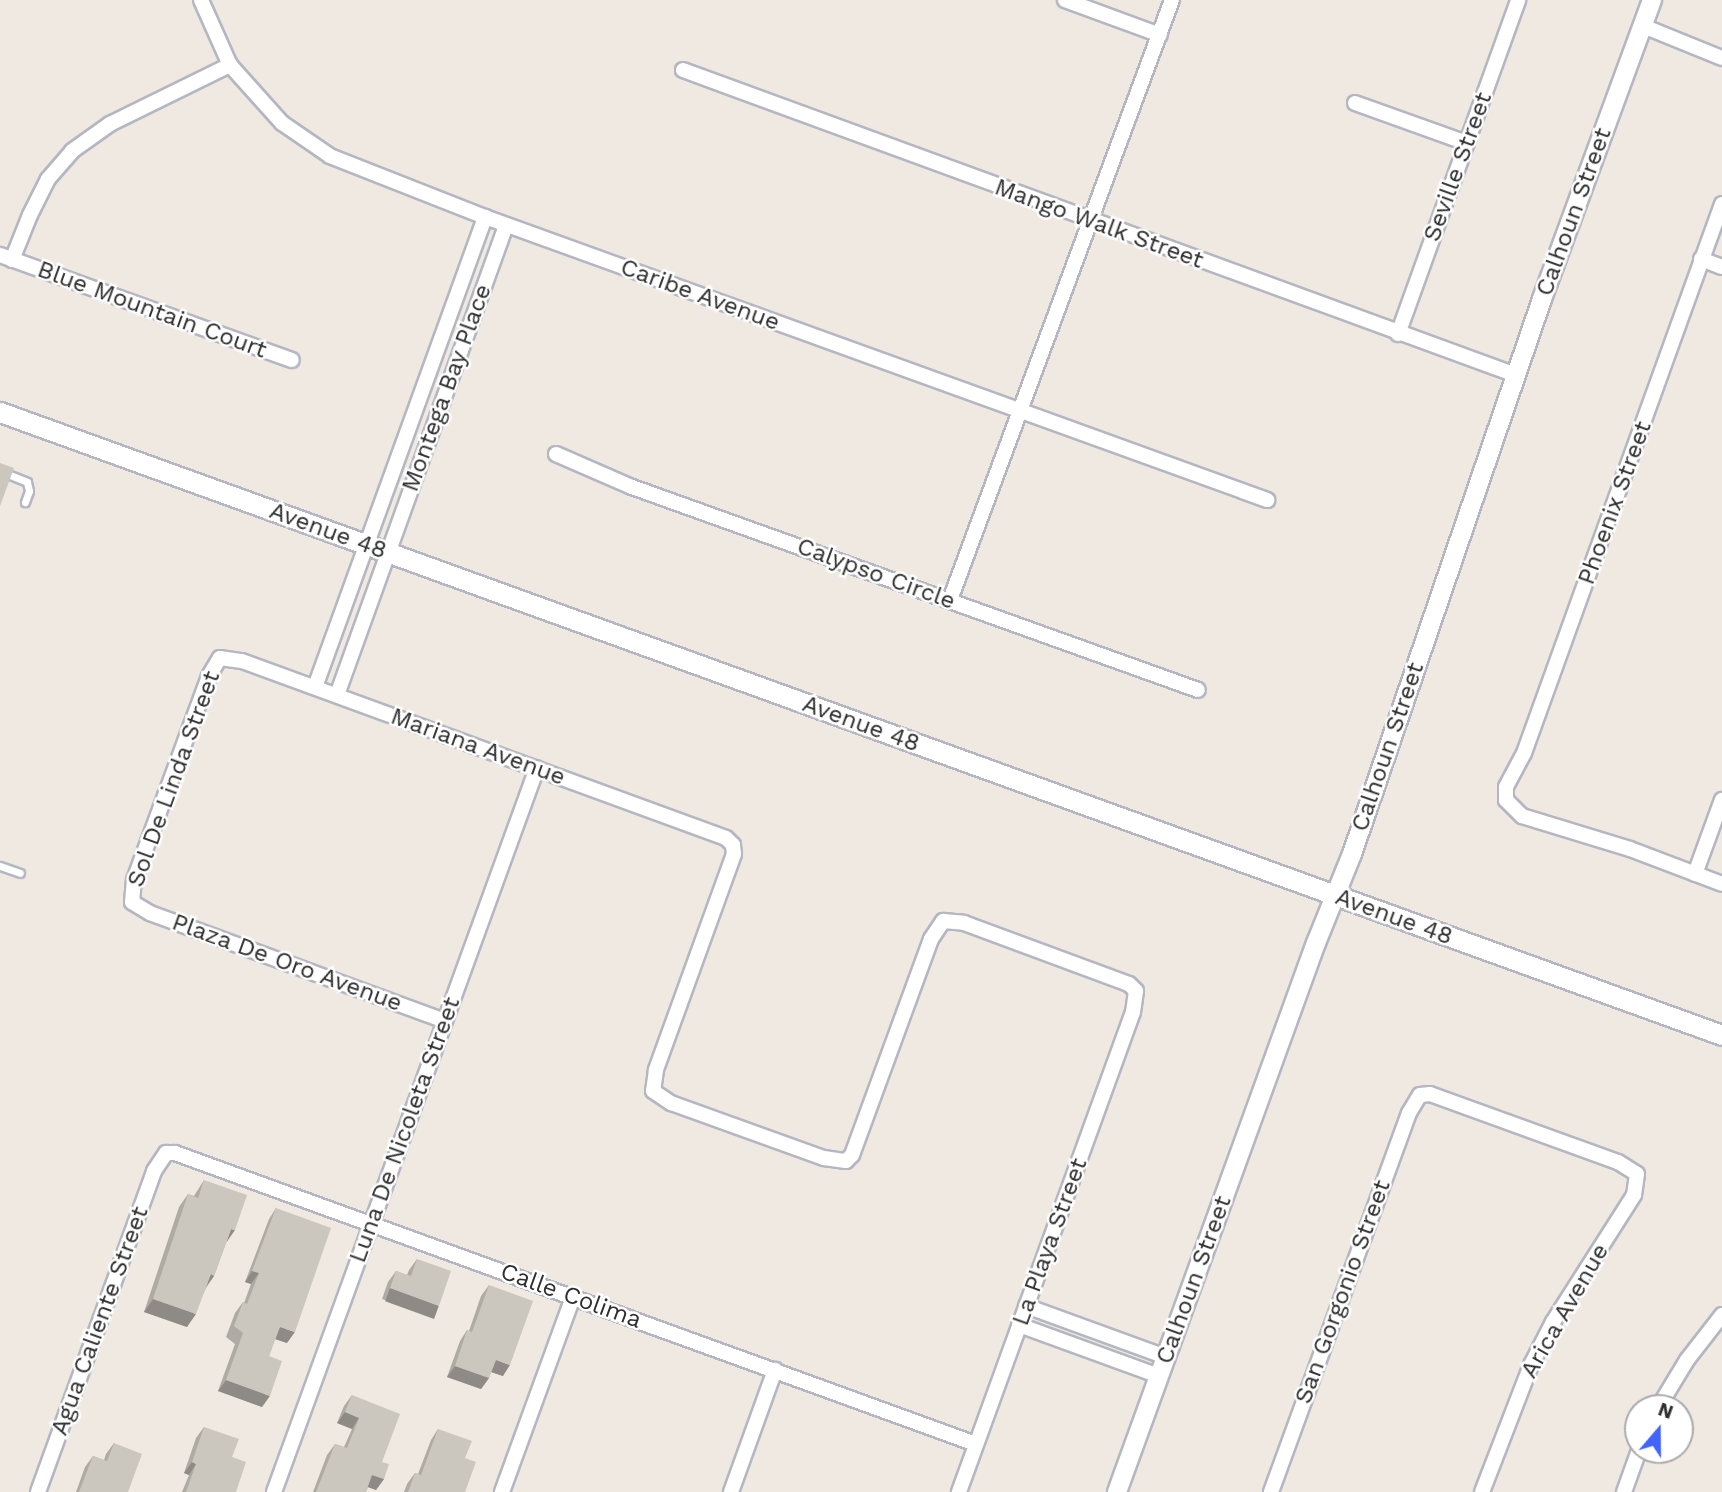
<!DOCTYPE html>
<html>
<head>
<meta charset="utf-8">
<style>
	body { margin:0 }
	#map { position:relative; width:1722px; height:1492px; overflow:hidden; background:#efe9e1; font-family:"Work Sans",sans-serif }
	div>[style] { position:absolute }
	[style*='--x'] { left:calc(var(--x)*1px); top:calc(var(--y)*1px); width:calc(var(--w)*1px); rotate:calc(var(--a)*1deg) }
	.roads { filter:drop-shadow(2px 0 #b4b7c1) drop-shadow(-2px 0 #b4b7c1) drop-shadow(0 2px #b4b7c1) drop-shadow(0 -2px #b4b7c1) }
	.service>* { height:7px; margin:-3.5px; padding:0 3.5px; transform-origin:3.5px; border-radius:3.5px; background:#fff }
	.minor>* { height:14px; margin:-7px; padding:0 7px; transform-origin:7px; border-radius:7px; background:#fff }
	.tertiary>* { height:18px; margin:-9px; padding:0 9px; transform-origin:9px; border-radius:9px; background:#fff }
	.secondary>* { height:19px; margin:-9.5px; padding:0 9.5px; transform-origin:9.5px; border-radius:9.5px; background:#fff }
	.wall>* { inset:0; background:#afaba4 }
	.shaded-wall>* { inset:0; background:#8e8b86; transform-origin:0 0 }
	.building>* { inset:0; background:#cbc7bf }
	span { translate:-50% -50%; white-space:nowrap; text-align:center; line-height:1.15; -webkit-text-stroke:5px #fff; paint-order:stroke }
	.street-label { font-size:24px; color:#2e2e2e }
	.north { position:absolute; left:1624px; top:1394px; width:70px; height:70px; box-sizing:border-box; background:#fff; border:2px solid #ababab; border-radius:50%; rotate:20deg; font-size:19px; font-weight:700; line-height:28px; text-align:center; color:#2e2e2e }
	.north::after { content:''; display:block; margin:auto; width:24px; height:32px; background:#4264fb; clip-path:polygon(50% 0,100% 100%,50% 72%,0 100%) }
</style>
</head>
<body>
<div id="map">
	<div class="roads">
		<div class="service">
			<i style="--x:0;--y:471;--w:29;--a:22"></i>
			<i style="--x:27;--y:482;--w:9;--a:77"></i>
			<i style="--x:29;--y:491;--w:12;--a:110"></i>
			<i style="--x:0;--y:866;--w:21;--a:19"></i>
		</div>
		<div class="minor">
			<i style="--x:201;--y:0;--w:71;--a:66"></i>
			<i style="--x:230;--y:65;--w:78;--a:48.1"></i>
			<i style="--x:282;--y:123;--w:58;--a:34.5"></i>
			<i style="--x:330;--y:156;--w:167;--a:21.5"></i>
			<i style="--x:485;--y:217;--w:832;--a:19.89"></i>
			<i style="--x:1065;--y:0;--w:101;--a:20.2"></i>
			<i style="--x:1643;--y:26;--w:85;--a:22.1"></i>
			<i style="--x:683;--y:70;--w:887;--a:20.11"></i>
			<i style="--x:1355;--y:103;--w:119;--a:19.7"></i>
			<i style="--x:1722;--y:204;--w:584;--a:109.83"></i>
			<i style="--x:1524;--y:753;--w:38;--a:118"></i>
			<i style="--x:1506;--y:787;--w:13;--a:90"></i>
			<i style="--x:1506;--y:800;--w:23;--a:45"></i>
			<i style="--x:1522;--y:816;--w:113;--a:17"></i>
			<i style="--x:1630;--y:849;--w:98;--a:20.8"></i>
			<i style="--x:0;--y:255;--w:310;--a:19.8"></i>
			<i style="--x:1701;--y:259;--w:22;--a:21"></i>
			<i style="--x:12;--y:260;--w:48;--a:-68.2"></i>
			<i style="--x:30;--y:215;--w:40;--a:-63.4"></i>
			<i style="--x:48;--y:179;--w:37;--a:-49"></i>
			<i style="--x:72;--y:151;--w:47;--a:-35.4"></i>
			<i style="--x:110;--y:124;--w:134;--a:-26.2"></i>
			<i style="--x:1398;--y:334;--w:355;--a:-70.2"></i>
			<i style="--x:556;--y:454;--w:83;--a:23.5"></i>
			<i style="--x:632;--y:487;--w:601;--a:19.73"></i>
			<i style="--x:950;--y:600;--w:640;--a:-69.7"></i>
			<i style="--x:315;--y:687;--w:500;--a:-70.1"></i>
			<i style="--x:337;--y:695;--w:499;--a:-70.2"></i>
			<i style="--x:1695;--y:874;--w:79;--a:-70"></i>
			<i style="--x:445;--y:1021;--w:314;--a:-159.9"></i>
			<i style="--x:150;--y:913;--w:21;--a:-149"></i>
			<i style="--x:132;--y:902;--w:22;--a:-85"></i>
			<i style="--x:134;--y:880;--w:217;--a:-69.8"></i>
			<i style="--x:209;--y:676;--w:21;--a:-59"></i>
			<i style="--x:220;--y:658;--w:22;--a:8"></i>
			<i style="--x:242;--y:661;--w:515;--a:20.09"></i>
			<i style="--x:726;--y:838;--w:10;--a:45"></i>
			<i style="--x:733;--y:845;--w:9;--a:84"></i>
			<i style="--x:734;--y:854;--w:230;--a:109.9"></i>
			<i style="--x:656;--y:1070;--w:21;--a:98"></i>
			<i style="--x:653;--y:1091;--w:22;--a:34"></i>
			<i style="--x:671;--y:1103;--w:163;--a:19.8"></i>
			<i style="--x:824;--y:1158;--w:22;--a:8"></i>
			<i style="--x:846;--y:1161;--w:8;--a:-45"></i>
			<i style="--x:852;--y:1155;--w:230;--a:-69.9"></i>
			<i style="--x:931;--y:939;--w:22;--a:-56"></i>
			<i style="--x:943;--y:921;--w:21;--a:5"></i>
			<i style="--x:964;--y:923;--w:176;--a:20.3"></i>
			<i style="--x:1129;--y:984;--w:10;--a:45"></i>
			<i style="--x:1136;--y:991;--w:21;--a:98"></i>
			<i style="--x:1133;--y:1012;--w:511;--a:109.93"></i>
			<i style="--x:1026;--y:1306;--w:149;--a:20"></i>
			<i style="--x:1019;--y:1325;--w:149;--a:20"></i>
			<i style="--x:1658;--y:1408;--w:56;--a:-58.9"></i>
			<i style="--x:1687;--y:1360;--w:57;--a:-52.1"></i>
			<i style="--x:38;--y:1492;--w:341;--a:-70.1"></i>
			<i style="--x:154;--y:1171;--w:22;--a:-56"></i>
			<i style="--x:166;--y:1153;--w:9;--a:0"></i>
			<i style="--x:175;--y:1153;--w:852;--a:19.97"></i>
			<i style="--x:274;--y:1492;--w:770;--a:-70.04"></i>
			<i style="--x:502;--y:1492;--w:208;--a:-70"></i>
			<i style="--x:731;--y:1492;--w:130;--a:-70.2"></i>
			<i style="--x:1271;--y:1492;--w:403;--a:-70"></i>
			<i style="--x:1409;--y:1113;--w:21;--a:-59"></i>
			<i style="--x:1420;--y:1095;--w:10;--a:-6"></i>
			<i style="--x:1430;--y:1094;--w:200;--a:19.9"></i>
			<i style="--x:1618;--y:1162;--w:22;--a:32"></i>
			<i style="--x:1637;--y:1174;--w:21;--a:98"></i>
			<i style="--x:1634;--y:1195;--w:151;--a:122.5"></i>
			<i style="--x:1553;--y:1322;--w:48;--a:117.1"></i>
			<i style="--x:1531;--y:1365;--w:136;--a:111.1"></i>
			<i style="--x:1624;--y:1492;--w:45;--a:-70.3"></i>
		</div>
		<div class="tertiary">
			<i style="--x:1117;--y:1492;--w:584;--a:-70.08"></i>
			<i style="--x:1316;--y:943;--w:96;--a:-68"></i>
			<i style="--x:1352;--y:854;--w:587;--a:-71.1"></i>
			<i style="--x:1542;--y:299;--w:319;--a:-69.8"></i>
		</div>
		<div class="secondary">
			<i style="--x:0;--y:412;--w:1831;--a:19.89"></i>
		</div>
	</div>
	<div class="wall">
		<i style="clip-path:polygon(204px 1180px,226px 1243px,214px 1276px,206px 1288px,187px 1327px,144px 1312px,179px 1207px,188px 1194px,194px 1196px)"></i>
		<i style="clip-path:polygon(276px 1208px,287px 1343px,275px 1339px,269px 1356px,262px 1407px,218px 1391px,235px 1344px,226px 1337px,235px 1313px,243px 1302px,244px 1303px,251px 1284px,245px 1282px,269px 1219px)"></i>
		<i style="clip-path:polygon(417px 1259px,431px 1317px,382px 1299px,388px 1282px,396px 1271px,407px 1275px,409px 1270px)"></i>
		<i style="clip-path:polygon(489px 1285px,503px 1376px,491px 1372px,489px 1378px,481px 1389px,447px 1377px,460px 1341px,467px 1330px,469px 1331px,481px 1296px)"></i>
		<i style="clip-path:polygon(352px 1395px,382px 1462px,384px 1479px,376px 1490px,368px 1487px,366px 1492px,313px 1492px,327px 1455px,335px 1444px,344px 1447px,352px 1429px,337px 1423px,344px 1406px)"></i>
		<i style="clip-path:polygon(204px 1427px,232px 1457px,236px 1492px,182px 1492px,189px 1475px,184px 1473px,196px 1438px)"></i>
		<i style="clip-path:polygon(438px 1429px,465px 1458px,465px 1492px,404px 1492px,407px 1484px,415px 1473px,418px 1474px,431px 1440px)"></i>
		<i style="clip-path:polygon(114px 1443px,128px 1492px,76px 1492px,85px 1467px,93px 1456px,104px 1460px,106px 1454px)"></i>
	</div>
	<div class="shaded-wall">
		<i style="clip-path:polygon(231px 1229px,235px 1230px,226px 1243px)"></i>
		<i style="clip-path:polygon(252px 1271px,259px 1273px,251px 1284px,245px 1282px)"></i>
		<i style="clip-path:polygon(211px 1274px,214px 1276px,205px 1288px)"></i>
		<i style="left:390px;top:1288px;width:52px;height:14px;rotate:20deg"></i>
		<i style="clip-path:polygon(153px 1299px,196px 1314px,187px 1327px,144px 1312px)"></i>
		<i style="clip-path:polygon(280px 1327px,295px 1332px,287px 1343px,272px 1338px)"></i>
		<i style="clip-path:polygon(496px 1360px,510px 1365px,503px 1376px,488px 1371px)"></i>
		<i style="clip-path:polygon(455px 1366px,489px 1378px,481px 1389px,447px 1377px)"></i>
		<i style="clip-path:polygon(226px 1380px,270px 1396px,262px 1407px,218px 1391px)"></i>
		<i style="clip-path:polygon(345px 1412px,359px 1418px,352px 1429px,337px 1423px)"></i>
		<i style="clip-path:polygon(192px 1462px,196px 1464px,189px 1475px,184px 1473px)"></i>
		<i style="clip-path:polygon(372px 1475px,384px 1479px,376px 1490px,365px 1486px)"></i>
	</div>
	<div class="building">
		<i style="clip-path:polygon(0 463px,14px 468px,0 506px)"></i>
		<i style="clip-path:polygon(204px 1180px,247px 1195px,235px 1230px,231px 1229px,214px 1276px,211px 1274px,196px 1314px,153px 1299px,188px 1194px,198px 1198px)"></i>
		<i style="clip-path:polygon(276px 1208px,331px 1228px,295px 1332px,280px 1327px,269px 1356px,282px 1361px,270px 1396px,226px 1380px,243px 1333px,234px 1326px,243px 1302px,247px 1304px,259px 1273px,252px 1271px)"></i>
		<i style="clip-path:polygon(417px 1259px,451px 1271px,439px 1306px,390px 1288px,396px 1271px,411px 1276px)"></i>
		<i style="clip-path:polygon(489px 1285px,533px 1301px,510px 1365px,496px 1360px,489px 1378px,455px 1366px,467px 1330px,472px 1332px)"></i>
		<i style="clip-path:polygon(352px 1395px,400px 1414px,382px 1462px,389px 1464px,384px 1479px,372px 1475px,366px 1492px,316px 1492px,335px 1444px,347px 1448px,359px 1418px,345px 1412px)"></i>
		<i style="clip-path:polygon(204px 1427px,239px 1439px,232px 1457px,246px 1462px,236px 1492px,186px 1492px,196px 1464px,192px 1462px)"></i>
		<i style="clip-path:polygon(438px 1429px,472px 1441px,465px 1458px,476px 1462px,465px 1492px,408px 1492px,415px 1473px,421px 1475px)"></i>
		<i style="clip-path:polygon(114px 1443px,142px 1454px,128px 1492px,79px 1492px,93px 1456px,107px 1461px)"></i>
	</div>
	<div class="street-label">
		<span style="left:1458px;top:167px;rotate:-70deg">Seville Street</span>
		<span style="left:1574px;top:212px;rotate:-70deg">Calhoun Street</span>
		<span style="left:1099px;top:224px;rotate:20deg">Mango Walk Street</span>
		<span style="left:700px;top:295px;rotate:20deg">Caribe Avenue</span>
		<span style="left:152px;top:310px;rotate:20deg">Blue Mountain Court</span>
		<span style="left:447px;top:388px;rotate:-70deg">Montega Bay Place</span>
		<span style="left:1615px;top:503px;rotate:-70deg">Phoenix Street</span>
		<span style="left:328px;top:531px;rotate:20deg">Avenue 48</span>
		<span style="left:876px;top:574px;rotate:20deg">Calypso Circle</span>
		<span style="left:861px;top:724px;rotate:20deg">Avenue 48</span>
		<span style="left:478px;top:747px;rotate:20deg">Mariana Avenue</span>
		<span style="left:1388px;top:747px;rotate:-71deg">Calhoun Street</span>
		<span style="left:174px;top:779px;rotate:-70deg">Sol De Linda Street</span>
		<span style="left:1394px;top:917px;rotate:20deg">Avenue 48</span>
		<span style="left:287px;top:963px;rotate:20deg">Plaza De Oro Avenue</span>
		<span style="left:405px;top:1130px;rotate:-70deg">Luna De Nicoleta Street</span>
		<span style="left:1050px;top:1242px;rotate:-70deg">La Playa Street</span>
		<span style="left:1194px;top:1280px;rotate:-70deg">Calhoun Street</span>
		<span style="left:1343px;top:1292px;rotate:-70deg">San Gorgonio Street</span>
		<span style="left:571px;top:1296px;rotate:20deg">Calle Colima</span>
		<span style="left:1565px;top:1311px;rotate:-60deg">Arica Avenue</span>
		<span style="left:100px;top:1321px;rotate:-70deg">Agua Caliente Street</span>
	</div>
	<div class="north">N</div>
</div>
</body>
</html>
